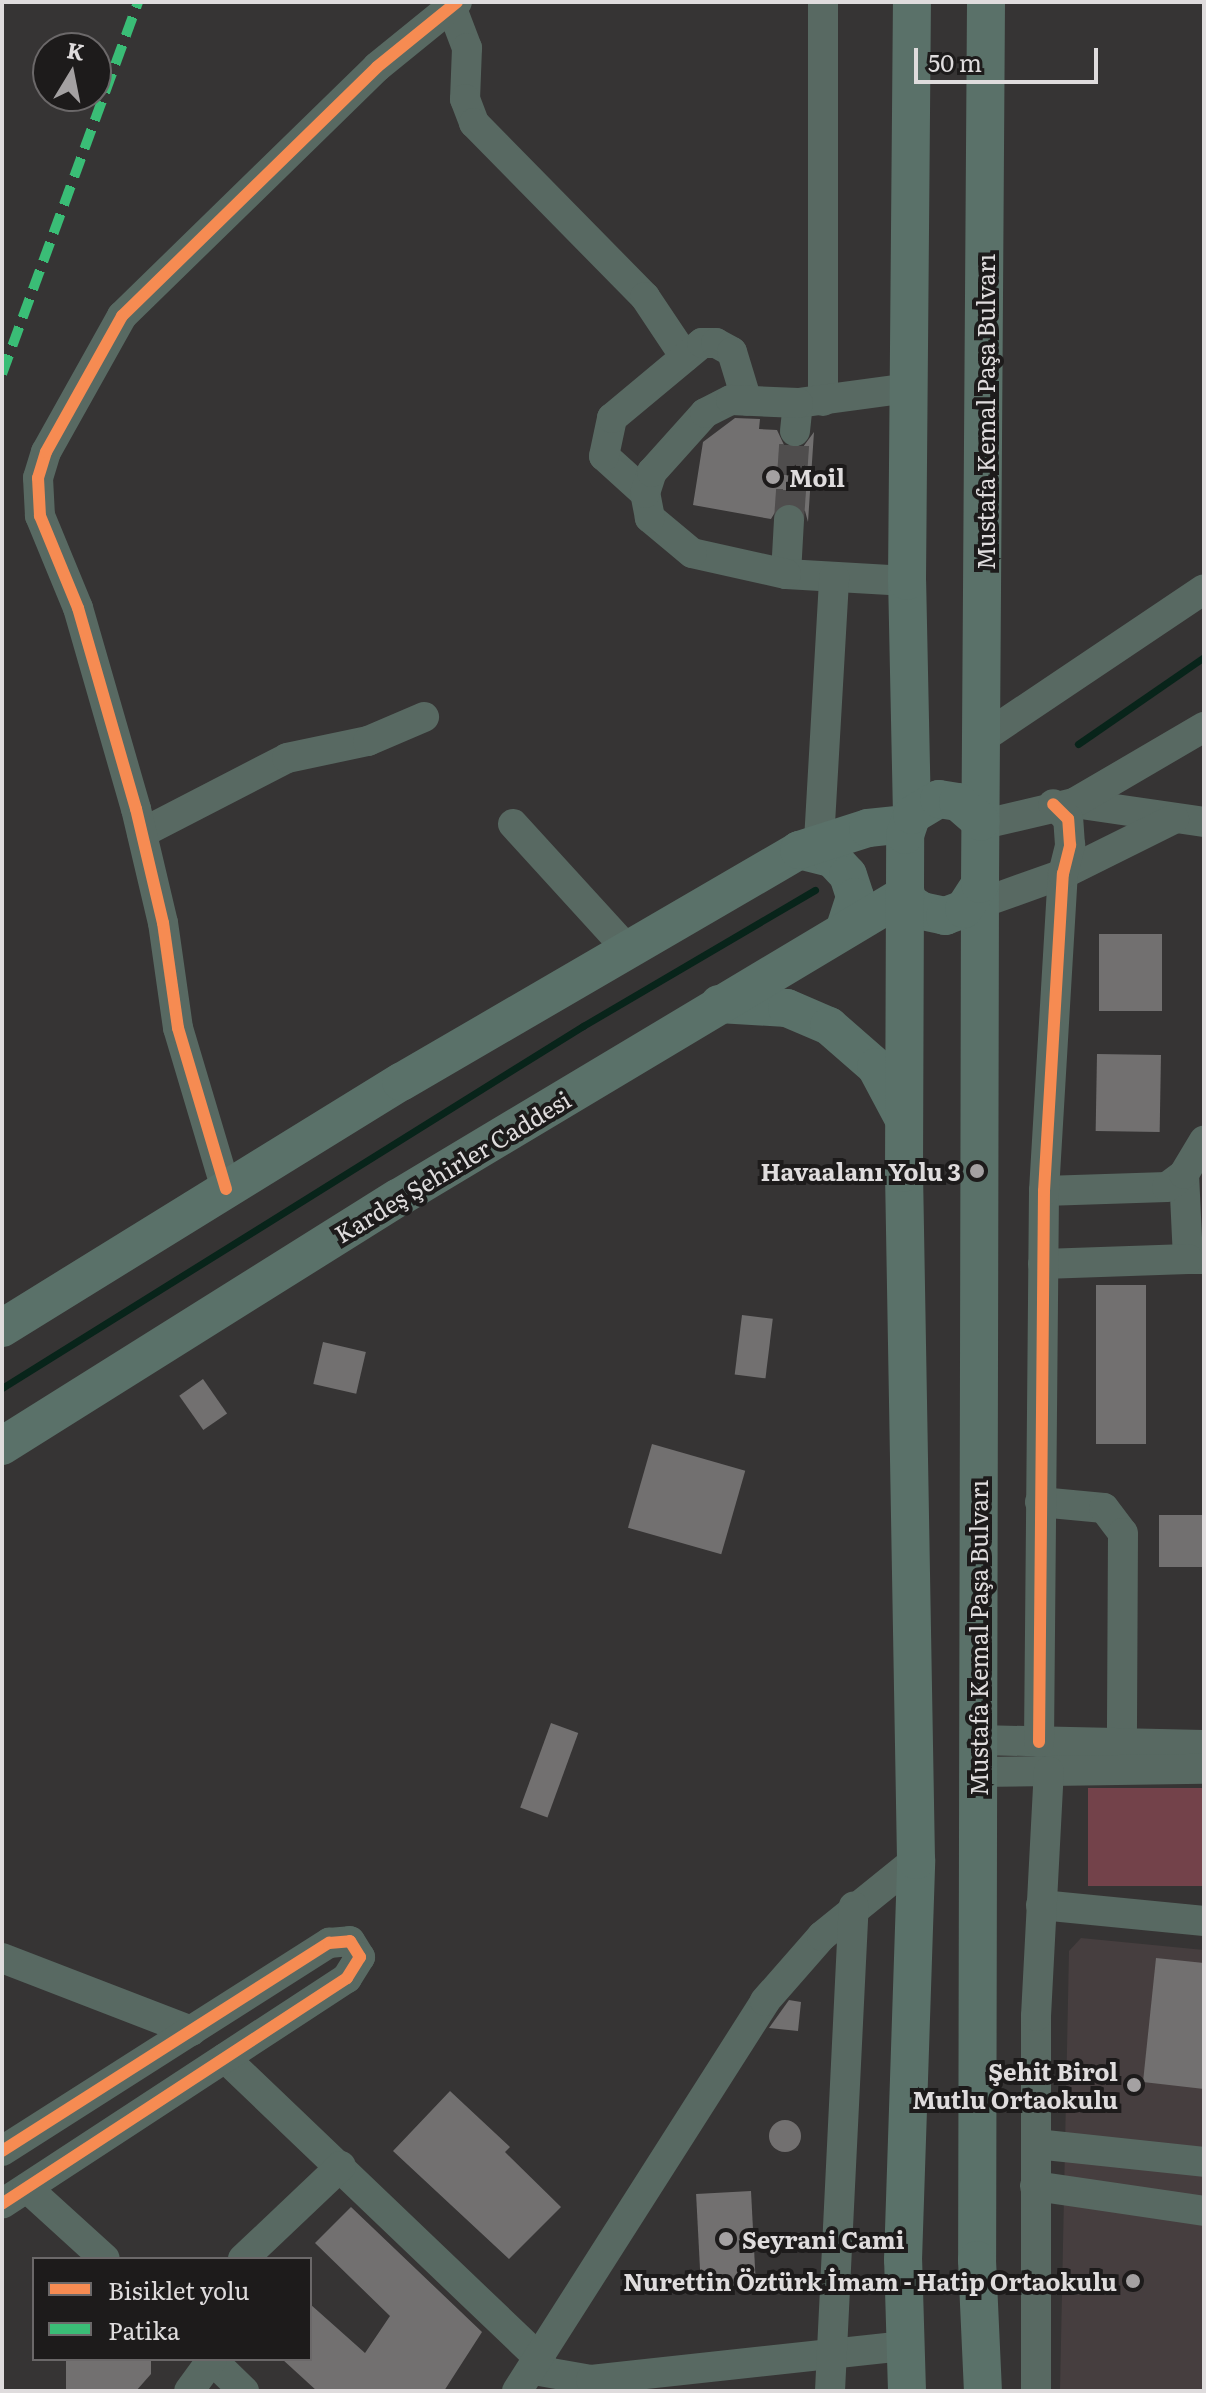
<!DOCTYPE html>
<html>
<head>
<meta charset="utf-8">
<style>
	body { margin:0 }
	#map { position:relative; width:1206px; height:2393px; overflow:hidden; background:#363434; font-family:Literata,serif }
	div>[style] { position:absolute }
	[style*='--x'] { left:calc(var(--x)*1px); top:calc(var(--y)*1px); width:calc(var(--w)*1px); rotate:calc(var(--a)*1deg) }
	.built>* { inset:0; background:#463e3f }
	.green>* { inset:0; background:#73424a; transform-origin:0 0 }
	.stream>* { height:7px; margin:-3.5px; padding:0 3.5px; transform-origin:3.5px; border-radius:3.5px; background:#08241a }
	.building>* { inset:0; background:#727070; transform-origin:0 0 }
	.round { border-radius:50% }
	.minor-tunnel>* { height:30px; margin-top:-15px; transform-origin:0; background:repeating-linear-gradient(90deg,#4f4d4d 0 30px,transparent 0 45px) }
	.minor>* { height:30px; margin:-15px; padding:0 15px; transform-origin:15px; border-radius:15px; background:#586962 }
	.major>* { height:38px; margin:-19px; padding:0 19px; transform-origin:19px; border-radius:19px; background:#5a7169 }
	.quiet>* { height:10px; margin-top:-5px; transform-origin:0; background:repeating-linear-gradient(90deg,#3abd76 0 20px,transparent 0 30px) }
	.cycleway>* { height:12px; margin:-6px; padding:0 6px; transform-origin:6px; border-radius:6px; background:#f68b52 }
	.dots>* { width:22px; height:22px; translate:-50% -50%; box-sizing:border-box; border:4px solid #1d1b1b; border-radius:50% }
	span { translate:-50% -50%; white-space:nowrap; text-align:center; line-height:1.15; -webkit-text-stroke:8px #1d1b1b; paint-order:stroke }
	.street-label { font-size:24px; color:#dfdcdd }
	.poi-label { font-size:24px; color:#dfdcdd; font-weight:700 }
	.left { translate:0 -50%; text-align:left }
	.right { translate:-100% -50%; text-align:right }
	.frame { position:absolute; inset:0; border:4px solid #dfdcdd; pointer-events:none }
	.legend { position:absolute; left:32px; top:2257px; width:280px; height:104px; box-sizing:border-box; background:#1d1b1b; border:2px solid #6b6869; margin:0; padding:10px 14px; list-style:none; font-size:24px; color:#dfdcdd }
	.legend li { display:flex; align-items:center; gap:16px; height:40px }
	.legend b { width:40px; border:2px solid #6b6869 }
	.north { position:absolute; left:32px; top:32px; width:80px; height:80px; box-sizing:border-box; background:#1d1b1b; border:2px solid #6b6869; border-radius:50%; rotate:10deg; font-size:22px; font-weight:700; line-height:32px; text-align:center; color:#dfdcdd }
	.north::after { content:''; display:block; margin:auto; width:28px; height:36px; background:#a4a1a2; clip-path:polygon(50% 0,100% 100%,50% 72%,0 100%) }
	.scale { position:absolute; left:914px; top:48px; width:184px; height:36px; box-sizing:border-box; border:4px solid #dfdcdd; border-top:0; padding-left:10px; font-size:24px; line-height:28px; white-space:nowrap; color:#dfdcdd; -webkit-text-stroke:6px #1d1b1b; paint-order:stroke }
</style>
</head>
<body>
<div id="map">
	<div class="built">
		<i style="clip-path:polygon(1081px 1938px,1204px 1950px,1204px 2391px,1060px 2391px,1069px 1951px)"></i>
	</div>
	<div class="green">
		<i style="left:1088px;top:1788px;width:116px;height:98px"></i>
	</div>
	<div class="stream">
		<i style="--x:1078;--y:744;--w:153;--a:-34.6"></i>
		<i style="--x:2;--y:1388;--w:685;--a:-31.93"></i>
		<i style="--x:583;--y:1026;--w:269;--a:-30.4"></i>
	</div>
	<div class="building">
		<i style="clip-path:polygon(735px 418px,760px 419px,759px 429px,777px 430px,784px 445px,792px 449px,803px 447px,814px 432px,808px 522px,805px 511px,791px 502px,780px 504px,771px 519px,693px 505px,703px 442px)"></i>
		<i style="left:1099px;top:934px;width:63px;height:77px"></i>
		<i style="left:1097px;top:1054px;width:64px;height:77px;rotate:1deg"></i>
		<i style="left:1096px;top:1285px;width:50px;height:159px"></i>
		<i style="left:742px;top:1315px;width:31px;height:60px;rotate:7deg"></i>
		<i style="left:323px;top:1342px;width:44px;height:43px;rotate:13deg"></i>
		<i style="left:203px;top:1379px;width:42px;height:29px;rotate:55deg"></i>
		<i style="left:652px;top:1444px;width:97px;height:87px;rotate:16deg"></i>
		<i style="left:1204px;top:1515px;width:52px;height:45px;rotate:90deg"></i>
		<i style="left:551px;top:1723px;width:29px;height:90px;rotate:20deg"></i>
		<i style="clip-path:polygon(1156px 1958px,1204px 1963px,1204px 2089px,1143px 2082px)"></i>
		<i style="clip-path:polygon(789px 2000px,801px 2002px,798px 2031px,769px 2028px)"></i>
		<i style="clip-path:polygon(450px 2091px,510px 2147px,505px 2152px,561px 2207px,509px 2259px,393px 2151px)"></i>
		<i class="round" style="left:769px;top:2120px;width:32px;height:32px"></i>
		<i style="left:751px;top:2191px;width:94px;height:55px;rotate:87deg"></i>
		<i style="clip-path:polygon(351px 2207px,482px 2332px,444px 2391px,317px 2391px,282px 2359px,310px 2359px,310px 2304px,365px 2353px,390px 2316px,315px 2243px)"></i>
		<i style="clip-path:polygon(66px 2359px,151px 2359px,151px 2374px,136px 2391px,66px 2391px)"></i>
	</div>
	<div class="minor-tunnel">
		<i style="--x:789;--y:520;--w:89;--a:-86.1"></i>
	</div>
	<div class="minor">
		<i style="--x:451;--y:6;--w:45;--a:69.1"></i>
		<i style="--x:467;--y:48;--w:51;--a:92.2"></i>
		<i style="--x:465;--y:99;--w:26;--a:69"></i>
		<i style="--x:474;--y:123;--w:244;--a:45.5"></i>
		<i style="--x:645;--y:297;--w:72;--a:56.3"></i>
		<i style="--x:823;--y:401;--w:399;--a:-90"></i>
		<i style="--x:795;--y:431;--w:28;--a:-84"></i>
		<i style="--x:798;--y:403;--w:112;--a:-7.7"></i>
		<i style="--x:645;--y:493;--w:55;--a:-137.9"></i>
		<i style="--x:604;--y:456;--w:39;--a:-78"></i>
		<i style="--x:612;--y:418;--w:117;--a:-39.8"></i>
		<i style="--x:702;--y:343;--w:14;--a:0"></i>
		<i style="--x:716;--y:343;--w:18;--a:29"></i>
		<i style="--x:732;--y:352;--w:51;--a:73"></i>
		<i style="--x:789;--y:520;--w:54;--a:93.2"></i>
		<i style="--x:786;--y:574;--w:121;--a:3.3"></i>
		<i style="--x:786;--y:574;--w:96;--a:-167.4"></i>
		<i style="--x:692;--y:553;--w:55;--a:-140.2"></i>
		<i style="--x:650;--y:518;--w:25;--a:-101"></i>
		<i style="--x:645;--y:493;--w:22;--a:-72"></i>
		<i style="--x:652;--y:472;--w:79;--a:-48.1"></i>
		<i style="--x:705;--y:413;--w:29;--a:-27"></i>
		<i style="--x:731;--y:400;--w:67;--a:2.6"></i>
		<i style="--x:984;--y:737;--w:265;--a:-33.9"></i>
		<i style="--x:1074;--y:803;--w:131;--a:8.3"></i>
		<i style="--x:513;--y:824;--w:171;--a:47.6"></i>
		<i style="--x:980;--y:825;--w:97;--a:-13.2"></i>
		<i style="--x:1074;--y:803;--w:151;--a:-30.3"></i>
		<i style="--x:142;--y:833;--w:163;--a:-27.3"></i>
		<i style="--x:287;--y:758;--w:83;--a:-11.9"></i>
		<i style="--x:368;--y:741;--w:61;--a:-23.2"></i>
		<i style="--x:819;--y:841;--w:264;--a:-86.7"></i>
		<i style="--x:979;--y:904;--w:89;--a:-19.7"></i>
		<i style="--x:1063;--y:874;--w:124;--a:-26.4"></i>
		<i style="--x:1184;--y:1174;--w:85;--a:87.3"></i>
		<i style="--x:1188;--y:1259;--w:16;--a:0"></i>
		<i style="--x:226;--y:1189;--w:168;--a:-106.6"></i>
		<i style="--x:178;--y:1028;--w:106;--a:-98.1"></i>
		<i style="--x:163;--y:923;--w:117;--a:-103.3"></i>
		<i style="--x:136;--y:809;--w:209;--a:-106.1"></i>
		<i style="--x:78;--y:608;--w:100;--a:-112.4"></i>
		<i style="--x:40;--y:516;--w:38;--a:-93"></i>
		<i style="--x:38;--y:478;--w:27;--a:-73"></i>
		<i style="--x:46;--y:452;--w:156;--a:-60.8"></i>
		<i style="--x:122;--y:316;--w:356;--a:-44.3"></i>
		<i style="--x:377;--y:67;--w:103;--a:-39.1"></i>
		<i style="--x:1044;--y:1191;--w:123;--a:-1.9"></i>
		<i style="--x:1167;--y:1187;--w:21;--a:-37"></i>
		<i style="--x:1184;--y:1174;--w:39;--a:-59"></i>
		<i style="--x:1043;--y:1264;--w:145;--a:-2"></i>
		<i style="--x:1040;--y:1502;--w:64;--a:5.4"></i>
		<i style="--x:1104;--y:1508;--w:31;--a:53"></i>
		<i style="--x:1123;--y:1533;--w:210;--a:90.3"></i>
		<i style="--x:979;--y:1740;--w:225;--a:1.3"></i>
		<i style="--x:1039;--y:1742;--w:551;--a:-89.48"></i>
		<i style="--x:1044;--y:1191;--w:318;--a:-86.6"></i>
		<i style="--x:1063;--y:874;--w:30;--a:-76"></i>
		<i style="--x:1070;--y:845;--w:26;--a:-94"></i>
		<i style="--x:1068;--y:819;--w:21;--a:-135"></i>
		<i style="--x:977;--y:1772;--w:227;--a:-0.8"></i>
		<i style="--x:1041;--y:1905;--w:164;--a:5.6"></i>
		<i style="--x:2;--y:1958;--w:203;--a:21.1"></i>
		<i style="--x:225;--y:2058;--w:437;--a:43.7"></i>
		<i style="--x:1036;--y:2144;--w:169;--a:6.1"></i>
		<i style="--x:2;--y:2151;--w:388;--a:-32.5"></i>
		<i style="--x:329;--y:1943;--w:21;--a:-5"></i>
		<i style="--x:350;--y:1941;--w:19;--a:58"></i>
		<i style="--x:360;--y:1957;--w:25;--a:122"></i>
		<i style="--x:347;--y:1978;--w:412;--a:146.8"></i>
		<i style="--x:1035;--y:2186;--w:171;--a:8.4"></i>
		<i style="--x:27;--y:2188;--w:105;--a:42.3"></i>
		<i style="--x:243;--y:2259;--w:135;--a:-43.5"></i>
		<i style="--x:211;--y:2359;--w:46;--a:44.1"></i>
		<i style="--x:534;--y:2370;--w:58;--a:10"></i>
		<i style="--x:591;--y:2380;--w:316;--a:-6.2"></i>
		<i style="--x:189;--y:2391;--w:39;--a:-54"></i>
		<i style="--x:517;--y:2391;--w:462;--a:-57.5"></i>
		<i style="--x:765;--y:2001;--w:86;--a:-48.8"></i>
		<i style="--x:822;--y:1936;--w:121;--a:-39"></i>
		<i style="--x:830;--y:2391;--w:485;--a:-87.2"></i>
		<i style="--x:1036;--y:2391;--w:375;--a:-90"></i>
		<i style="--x:1036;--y:2016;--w:245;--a:-87"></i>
	</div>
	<div class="major">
		<i style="--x:912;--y:815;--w:234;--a:-91.2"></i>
		<i style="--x:907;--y:581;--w:579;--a:-89.51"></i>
		<i style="--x:799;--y:850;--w:34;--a:14"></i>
		<i style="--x:832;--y:858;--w:23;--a:47"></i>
		<i style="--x:848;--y:875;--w:23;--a:72"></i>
		<i style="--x:855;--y:897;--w:35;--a:108"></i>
		<i style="--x:980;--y:884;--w:1376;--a:90.12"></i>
		<i style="--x:977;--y:2260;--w:131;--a:87.4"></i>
		<i style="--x:906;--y:901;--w:19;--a:32"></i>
		<i style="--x:922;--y:911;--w:24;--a:12"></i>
		<i style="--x:945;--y:916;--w:20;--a:-20"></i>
		<i style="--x:964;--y:909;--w:30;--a:-57"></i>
		<i style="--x:980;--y:884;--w:882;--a:-89.61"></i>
		<i style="--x:719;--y:1004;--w:68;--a:3.4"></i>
		<i style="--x:787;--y:1008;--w:46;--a:23.2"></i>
		<i style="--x:829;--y:1026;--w:62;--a:41.1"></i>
		<i style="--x:876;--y:1067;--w:55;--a:62"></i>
		<i style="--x:2;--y:1328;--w:469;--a:-31.7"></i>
		<i style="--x:401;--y:1082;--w:461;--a:-30.2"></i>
		<i style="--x:799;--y:850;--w:72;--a:-17.7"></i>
		<i style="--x:868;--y:828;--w:39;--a:-6"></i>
		<i style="--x:2;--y:1446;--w:467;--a:-32.1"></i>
		<i style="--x:398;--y:1198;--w:592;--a:-30.9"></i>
		<i style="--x:907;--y:2391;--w:131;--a:-91.7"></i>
		<i style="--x:903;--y:2260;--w:400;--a:-88.1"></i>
		<i style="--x:916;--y:1860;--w:687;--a:-91"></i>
		<i style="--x:904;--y:1173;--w:338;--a:-89.8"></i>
		<i style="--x:905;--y:835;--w:21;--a:-71"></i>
		<i style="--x:912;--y:815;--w:31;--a:-31"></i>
		<i style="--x:939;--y:799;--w:19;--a:9"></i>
		<i style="--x:958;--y:802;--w:30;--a:41"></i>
	</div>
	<div class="quiet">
		<i style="--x:2;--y:374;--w:396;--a:-69.9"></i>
	</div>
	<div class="cycleway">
		<i style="--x:226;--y:1189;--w:168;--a:-106.6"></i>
		<i style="--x:178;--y:1028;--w:106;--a:-98.1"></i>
		<i style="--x:163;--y:923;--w:117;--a:-103.3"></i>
		<i style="--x:136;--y:809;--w:209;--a:-106.1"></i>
		<i style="--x:78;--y:608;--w:100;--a:-112.4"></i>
		<i style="--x:40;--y:516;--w:38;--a:-93"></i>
		<i style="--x:38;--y:478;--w:27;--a:-73"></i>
		<i style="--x:46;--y:452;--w:156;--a:-60.8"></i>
		<i style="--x:122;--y:316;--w:356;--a:-44.3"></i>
		<i style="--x:377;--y:67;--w:103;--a:-39.1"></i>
		<i style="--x:1039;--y:1742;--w:551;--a:-89.48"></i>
		<i style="--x:1044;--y:1191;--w:318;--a:-86.6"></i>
		<i style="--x:1063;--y:874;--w:30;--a:-76"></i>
		<i style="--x:1070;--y:845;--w:26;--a:-94"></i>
		<i style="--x:1068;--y:819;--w:21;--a:-135"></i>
		<i style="--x:2;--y:2151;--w:388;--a:-32.5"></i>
		<i style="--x:329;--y:1943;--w:21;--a:-5"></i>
		<i style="--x:350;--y:1941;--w:19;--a:58"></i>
		<i style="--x:360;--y:1957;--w:25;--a:122"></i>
		<i style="--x:347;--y:1978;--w:412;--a:146.8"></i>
	</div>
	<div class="dots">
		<i style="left:773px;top:477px;background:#a4a1a2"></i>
		<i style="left:977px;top:1171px;background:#a4a1a2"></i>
		<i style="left:1134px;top:2085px;background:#a4a1a2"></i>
		<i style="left:726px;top:2239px;background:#a4a1a2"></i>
		<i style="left:1133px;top:2281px;background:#a4a1a2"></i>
	</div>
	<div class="street-label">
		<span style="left:985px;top:412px;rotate:-90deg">Mustafa Kemal Paşa Bulvarı</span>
		<span style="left:452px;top:1166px;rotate:-31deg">Kardeş Şehirler Caddesi</span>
		<span style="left:978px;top:1638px;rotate:-90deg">Mustafa Kemal Paşa Bulvarı</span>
	</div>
	<div class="poi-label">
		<span class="left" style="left:789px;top:477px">Moil</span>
		<span class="right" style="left:961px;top:1171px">Havaalanı Yolu 3</span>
		<span class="right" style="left:1118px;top:2085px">Şehit Birol<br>Mutlu Ortaokulu</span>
		<span class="left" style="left:742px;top:2239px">Seyrani Cami</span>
		<span class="right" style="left:1117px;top:2281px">Nurettin Öztürk İmam - Hatip Ortaokulu</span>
	</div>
	<div class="frame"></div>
	<ul class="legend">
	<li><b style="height:10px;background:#f68b52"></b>Bisiklet yolu</li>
	<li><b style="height:10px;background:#3abd76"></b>Patika</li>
	</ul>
	<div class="north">K</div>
	<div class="scale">50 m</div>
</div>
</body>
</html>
